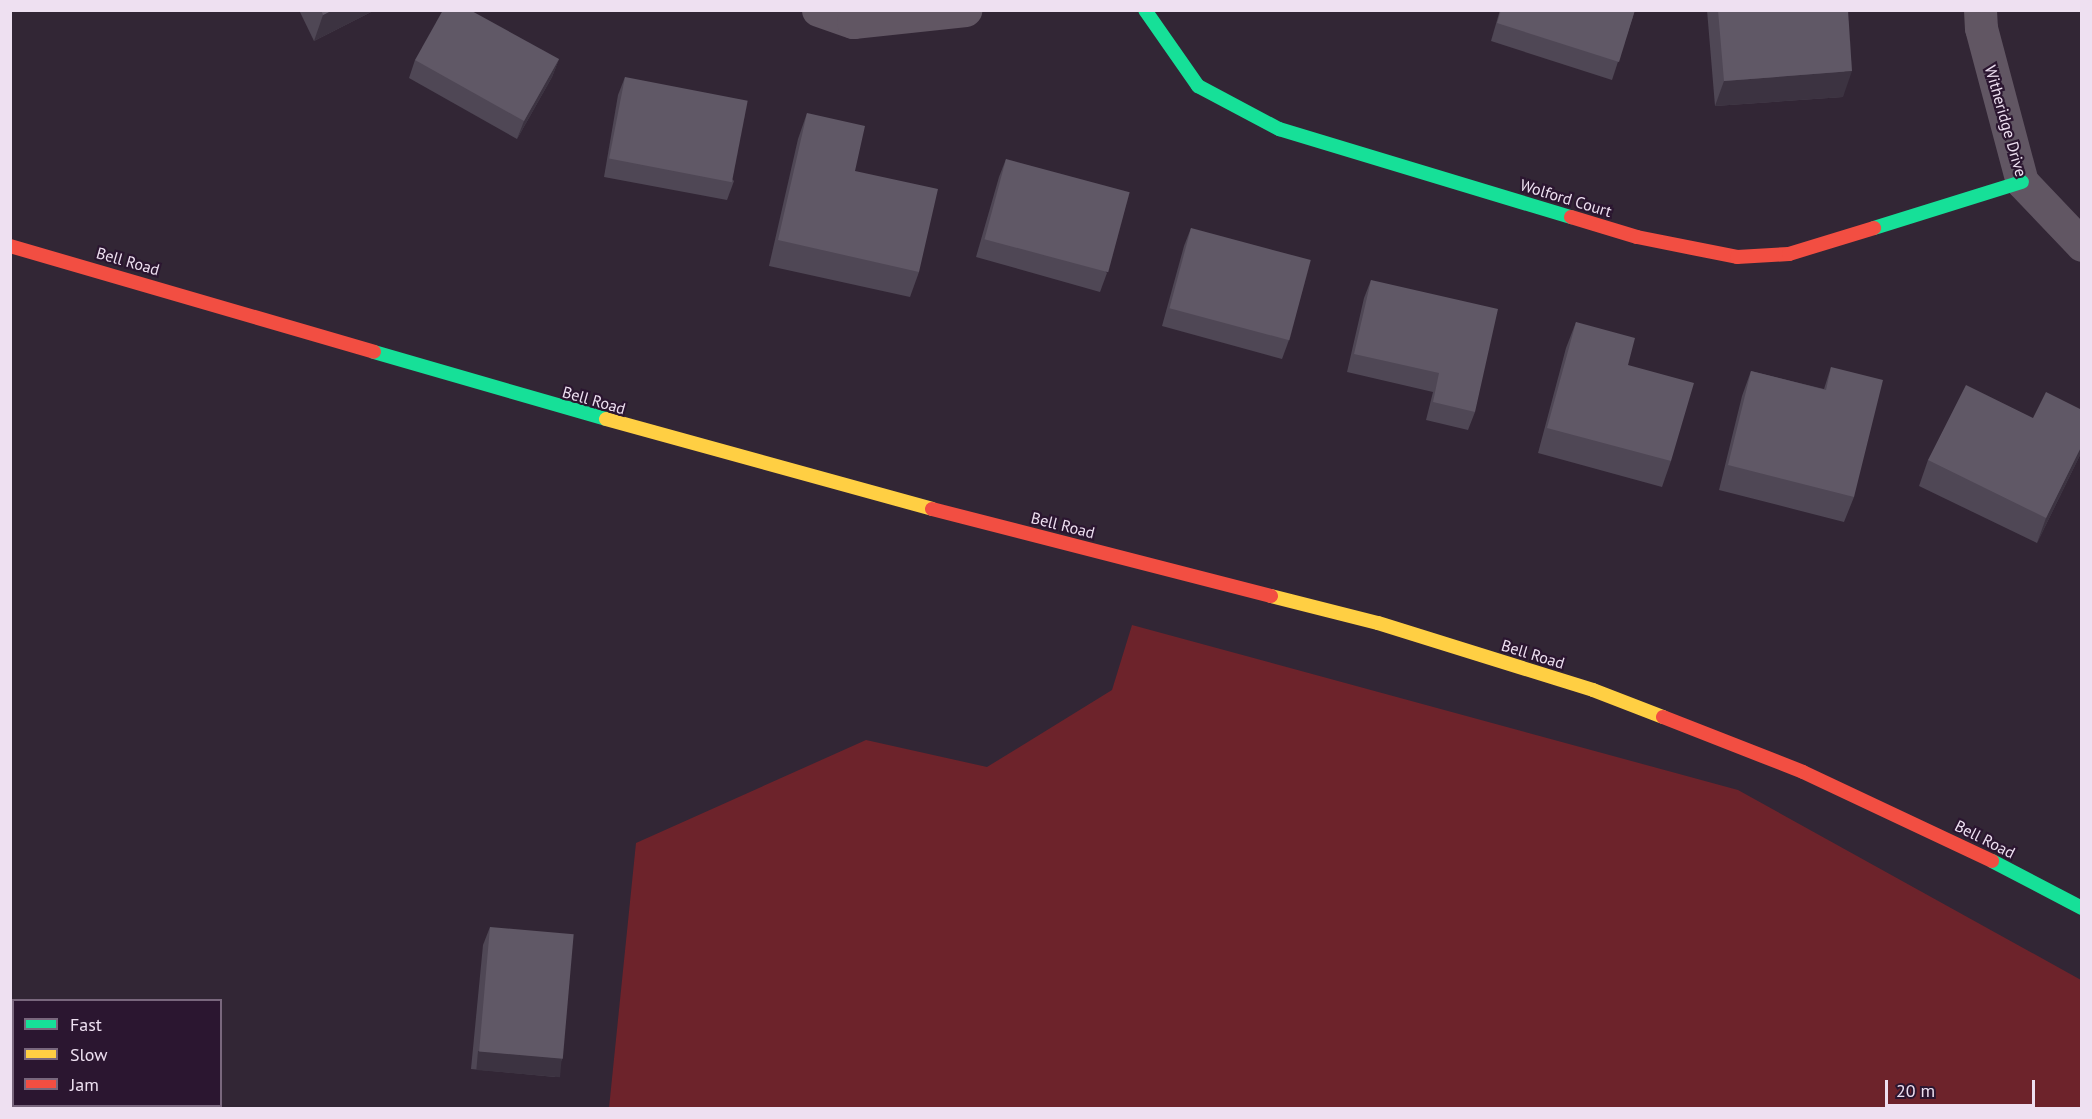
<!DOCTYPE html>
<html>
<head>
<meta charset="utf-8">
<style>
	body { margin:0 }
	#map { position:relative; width:2092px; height:1119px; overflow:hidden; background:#322635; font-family:"PT Sans",sans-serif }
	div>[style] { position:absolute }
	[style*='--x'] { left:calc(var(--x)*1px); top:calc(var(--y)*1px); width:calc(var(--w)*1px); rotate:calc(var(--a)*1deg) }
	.green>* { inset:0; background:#6d232b }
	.street>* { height:33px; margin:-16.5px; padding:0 16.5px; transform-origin:16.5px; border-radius:16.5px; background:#615663 }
	.fast>* { height:14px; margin:-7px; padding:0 7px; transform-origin:7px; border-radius:7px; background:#16e098 }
	.slow>* { height:14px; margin:-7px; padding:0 7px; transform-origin:7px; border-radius:7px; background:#ffcf43 }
	.jam>* { height:14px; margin:-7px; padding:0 7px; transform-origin:7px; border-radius:7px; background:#f24e42 }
	.wall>* { inset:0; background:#4f4755 }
	.shaded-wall>* { inset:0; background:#3c3341; transform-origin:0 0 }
	.building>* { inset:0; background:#605866; transform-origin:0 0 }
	span { translate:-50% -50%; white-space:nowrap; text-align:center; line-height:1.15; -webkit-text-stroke:4.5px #2b1630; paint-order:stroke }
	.street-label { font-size:16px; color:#eee0f1 }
	.frame { position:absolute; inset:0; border:12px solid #eee0f1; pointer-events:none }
	.legend { position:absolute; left:12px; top:999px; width:210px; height:108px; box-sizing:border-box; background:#2b1630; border:2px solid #79677d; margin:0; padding:8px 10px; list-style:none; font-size:18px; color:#eee0f1 }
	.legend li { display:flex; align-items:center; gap:12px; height:30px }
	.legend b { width:30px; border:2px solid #79677d }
	.scale { position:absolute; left:1885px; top:1080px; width:150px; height:27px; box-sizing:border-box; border:3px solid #eee0f1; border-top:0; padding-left:8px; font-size:18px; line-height:21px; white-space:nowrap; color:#eee0f1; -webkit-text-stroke:4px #2b1630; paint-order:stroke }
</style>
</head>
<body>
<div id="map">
	<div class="green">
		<i style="clip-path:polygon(1132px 625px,1738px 790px,2081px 980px,2081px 1108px,609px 1108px,636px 843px,866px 740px,987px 767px,1112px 690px)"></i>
	</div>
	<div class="street">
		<i style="--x:818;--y:10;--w:37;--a:19"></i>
		<i style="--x:853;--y:22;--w:113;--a:-6.1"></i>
		<i style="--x:1980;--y:10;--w:18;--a:87"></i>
		<i style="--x:1981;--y:28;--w:159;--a:75.1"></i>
		<i style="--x:2022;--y:182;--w:87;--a:46.4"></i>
	</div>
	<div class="fast">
		<i style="--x:1145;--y:10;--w:93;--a:55.1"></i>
		<i style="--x:1198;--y:86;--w:92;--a:28"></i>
		<i style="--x:1279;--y:129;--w:305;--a:16.8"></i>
		<i style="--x:1874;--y:228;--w:155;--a:-17.3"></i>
		<i style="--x:374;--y:352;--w:241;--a:16.1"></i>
		<i style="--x:1992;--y:861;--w:102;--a:27.6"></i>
	</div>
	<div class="slow">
		<i style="--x:606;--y:419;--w:338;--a:15.4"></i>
		<i style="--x:1271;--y:596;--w:110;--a:14.2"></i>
		<i style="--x:1378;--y:623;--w:225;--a:17.3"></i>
		<i style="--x:1593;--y:690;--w:75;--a:21.1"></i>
	</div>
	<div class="jam">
		<i style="--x:1571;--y:217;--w:69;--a:16.9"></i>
		<i style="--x:1637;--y:237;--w:102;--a:11.3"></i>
		<i style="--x:1737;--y:257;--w:52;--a:-3.3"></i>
		<i style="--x:1789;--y:254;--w:89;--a:-17"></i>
		<i style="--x:10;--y:246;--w:379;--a:16.2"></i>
		<i style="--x:932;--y:509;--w:350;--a:14.4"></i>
		<i style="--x:1663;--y:717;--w:150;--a:21.4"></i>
		<i style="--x:1803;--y:772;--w:209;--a:25.2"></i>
	</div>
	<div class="wall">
		<i style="clip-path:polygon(299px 10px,375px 10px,314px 41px)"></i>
		<i style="clip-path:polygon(1500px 10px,1635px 10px,1612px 80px,1491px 41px)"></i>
		<i style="clip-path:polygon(1707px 10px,1848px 10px,1843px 97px,1715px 106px)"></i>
		<i style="clip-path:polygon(559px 59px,552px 77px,517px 139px,409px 78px,415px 60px)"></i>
		<i style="clip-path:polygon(625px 77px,734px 181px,727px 200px,604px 177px,618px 95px)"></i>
		<i style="clip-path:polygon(807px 113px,855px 171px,919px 272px,910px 297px,769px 266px,798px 139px)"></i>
		<i style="clip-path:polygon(1006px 159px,1107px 273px,1100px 292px,976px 257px,999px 177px)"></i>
		<i style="clip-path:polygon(1191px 228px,1289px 340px,1282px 359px,1162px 326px,1184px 246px)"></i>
		<i style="clip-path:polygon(1371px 280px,1475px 412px,1468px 430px,1426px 420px,1433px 392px,1347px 372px,1364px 298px)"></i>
		<i style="clip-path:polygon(1576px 322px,1628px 365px,1671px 461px,1662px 487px,1538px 453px,1566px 348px)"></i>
		<i style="clip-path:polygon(1831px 367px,1854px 497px,1844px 522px,1719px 490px,1742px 396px,1751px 371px,1824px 389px)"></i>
		<i style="clip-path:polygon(2082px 410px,2082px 451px,2037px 543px,1919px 486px,1928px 460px,2033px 418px)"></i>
		<i style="clip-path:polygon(490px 927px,562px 1059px,555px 1077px,471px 1069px,483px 945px)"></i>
	</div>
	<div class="shaded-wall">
		<i style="clip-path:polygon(333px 10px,375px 10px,314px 41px,323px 15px)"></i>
		<i style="clip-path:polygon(559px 59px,552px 77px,517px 139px,524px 121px)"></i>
		<i style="clip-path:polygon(1852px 71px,1843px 97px,1715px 106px,1724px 81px)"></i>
		<i style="clip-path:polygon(2082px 445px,2082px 451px,2037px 543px,2046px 518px)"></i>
		<i style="left:478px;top:1051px;width:84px;height:19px;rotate:5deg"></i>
	</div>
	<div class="building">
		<i style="clip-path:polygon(321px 10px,333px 10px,323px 15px)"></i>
		<i style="clip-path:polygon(443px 10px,470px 10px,559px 59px,524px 121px,415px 60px)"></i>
		<i style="clip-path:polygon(1501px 10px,1635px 10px,1619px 62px,1497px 23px)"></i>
		<i style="clip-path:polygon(1718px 10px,1848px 10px,1852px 71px,1724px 81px)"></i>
		<i style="left:625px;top:77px;width:125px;height:83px;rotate:11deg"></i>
		<i style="clip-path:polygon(807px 113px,865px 126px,855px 171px,938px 189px,919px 272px,778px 240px)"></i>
		<i style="left:1006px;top:159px;width:128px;height:83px;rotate:15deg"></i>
		<i style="left:1191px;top:228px;width:124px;height:83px;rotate:15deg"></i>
		<i style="clip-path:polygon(1371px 280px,1498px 309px,1475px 412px,1433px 402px,1439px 373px,1354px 354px)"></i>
		<i style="clip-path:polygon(1576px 322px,1635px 338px,1628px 365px,1694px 383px,1671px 461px,1547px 428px)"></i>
		<i style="clip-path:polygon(1831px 367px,1883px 380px,1854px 497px,1728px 465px,1751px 371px,1826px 390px)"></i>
		<i style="clip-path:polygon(1966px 385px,2033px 418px,2046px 392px,2082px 410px,2082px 445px,2046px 518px,1928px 460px)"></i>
		<i style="left:490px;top:927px;width:84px;height:125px;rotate:5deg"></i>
		<i style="clip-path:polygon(10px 1071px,14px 1072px,14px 1106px,207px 1106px,206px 1108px,10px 1108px)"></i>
	</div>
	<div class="street-label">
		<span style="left:2006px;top:121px;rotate:74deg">Witheridge Drive</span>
		<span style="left:1566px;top:198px;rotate:17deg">Wolford Court</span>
		<span style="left:128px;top:261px;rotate:16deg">Bell Road</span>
		<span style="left:594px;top:400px;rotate:16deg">Bell Road</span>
		<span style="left:1063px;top:525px;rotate:14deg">Bell Road</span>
		<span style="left:1533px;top:654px;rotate:17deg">Bell Road</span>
		<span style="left:1985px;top:839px;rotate:27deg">Bell Road</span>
	</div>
	<div class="frame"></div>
	<ul class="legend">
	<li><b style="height:8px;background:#16e098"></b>Fast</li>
	<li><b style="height:8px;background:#ffcf43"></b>Slow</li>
	<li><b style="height:8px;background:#f24e42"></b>Jam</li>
	</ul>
	<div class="scale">20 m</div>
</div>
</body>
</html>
